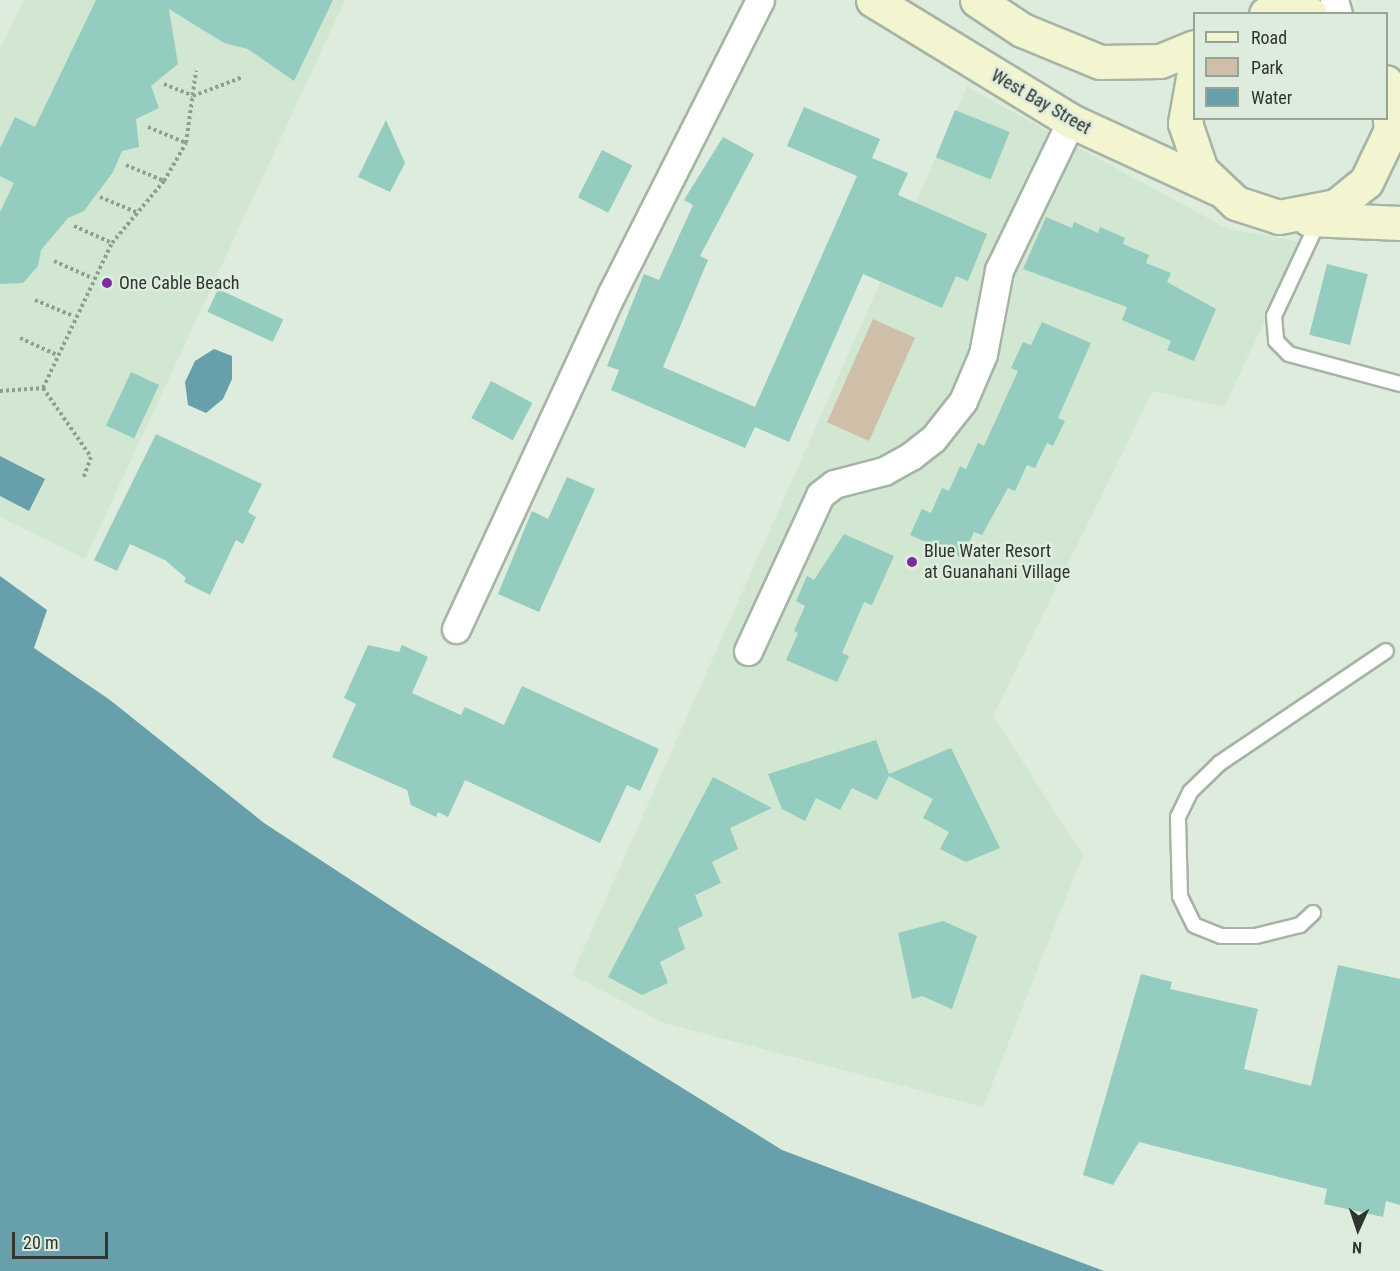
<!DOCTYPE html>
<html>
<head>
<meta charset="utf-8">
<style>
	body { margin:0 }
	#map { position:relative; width:1400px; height:1271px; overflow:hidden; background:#ddecdd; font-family:"Roboto Condensed",sans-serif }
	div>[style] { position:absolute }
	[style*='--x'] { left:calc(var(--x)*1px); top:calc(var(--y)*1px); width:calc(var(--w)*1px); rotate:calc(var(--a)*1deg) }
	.built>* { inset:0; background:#d1e7d1 }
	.green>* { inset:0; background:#cfbfa8; transform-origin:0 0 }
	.water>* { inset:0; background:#679fab }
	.building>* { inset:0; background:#94ccbf; transform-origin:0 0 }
	.path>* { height:4px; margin-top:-2px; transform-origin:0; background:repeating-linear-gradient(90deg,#929d92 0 3px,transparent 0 6px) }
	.roads { filter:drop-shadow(2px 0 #a5b4a5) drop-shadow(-2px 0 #a5b4a5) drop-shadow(0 2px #a5b4a5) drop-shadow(0 -2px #a5b4a5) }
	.service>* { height:14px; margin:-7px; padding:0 7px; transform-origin:7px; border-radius:7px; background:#fff }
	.minor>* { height:27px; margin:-13.5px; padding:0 13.5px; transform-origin:13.5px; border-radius:13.5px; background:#fff }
	.secondary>* { height:33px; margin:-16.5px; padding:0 16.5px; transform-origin:16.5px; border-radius:16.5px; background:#f3f5d1 }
	.dots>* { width:16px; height:16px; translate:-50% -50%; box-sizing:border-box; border:3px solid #ddecdd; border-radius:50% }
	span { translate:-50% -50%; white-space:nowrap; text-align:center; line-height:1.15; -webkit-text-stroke:5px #ddecdd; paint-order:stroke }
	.street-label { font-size:18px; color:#2f352f }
	.poi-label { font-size:18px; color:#2f352f }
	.left { translate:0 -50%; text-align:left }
	.legend { position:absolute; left:1193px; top:12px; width:195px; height:108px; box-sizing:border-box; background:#ddecdd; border:2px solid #97a397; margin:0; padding:8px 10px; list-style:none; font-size:18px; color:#2f352f }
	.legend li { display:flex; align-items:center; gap:12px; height:30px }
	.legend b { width:30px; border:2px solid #97a397 }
	.north { position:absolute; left:1328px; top:1199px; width:60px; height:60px; -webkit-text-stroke:4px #ddecdd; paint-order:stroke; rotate:183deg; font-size:16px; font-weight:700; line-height:24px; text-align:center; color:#2f352f }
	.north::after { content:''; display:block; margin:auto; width:21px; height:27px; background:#2f352f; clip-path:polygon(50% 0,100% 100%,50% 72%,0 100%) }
	.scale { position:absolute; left:12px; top:1232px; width:96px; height:27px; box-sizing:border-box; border:3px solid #2f352f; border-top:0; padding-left:8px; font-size:18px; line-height:21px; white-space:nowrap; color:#2f352f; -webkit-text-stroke:4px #ddecdd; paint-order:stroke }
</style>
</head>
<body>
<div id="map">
	<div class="built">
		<i style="clip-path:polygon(24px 0,345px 0,85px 559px,0 517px,0 49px)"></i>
		<i style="clip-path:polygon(967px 87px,1228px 229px,1302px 242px,1224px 407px,1153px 391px,993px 716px,1083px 855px,983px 1107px,664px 1023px,572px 975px)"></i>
	</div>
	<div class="green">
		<i style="left:873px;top:319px;width:46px;height:113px;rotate:24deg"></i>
	</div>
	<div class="water">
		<i style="clip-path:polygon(214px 349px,232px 356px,232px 379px,223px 399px,206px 413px,188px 405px,185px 382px,195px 361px)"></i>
		<i style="clip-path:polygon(0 456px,45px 479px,29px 511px,0 496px)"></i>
		<i style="clip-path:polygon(0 576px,47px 610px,34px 648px,110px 700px,264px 823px,412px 920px,782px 1150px,1104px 1271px,0 1271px)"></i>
	</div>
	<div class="building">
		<i style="clip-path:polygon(96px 0,333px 0,294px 81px,248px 49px,224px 43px,169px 9px,178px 64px,151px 86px,159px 108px,136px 119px,139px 147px,122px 151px,113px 172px,84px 211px,68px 218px,41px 250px,38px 266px,23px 283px,0 284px,0 212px,14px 183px,0 176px,0 148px,15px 117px,35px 127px)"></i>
		<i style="clip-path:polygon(804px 107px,880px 139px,872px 158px,908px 173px,898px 195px,987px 234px,968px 281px,956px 276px,942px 308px,863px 274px,789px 442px,755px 427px,745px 448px,611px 390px,619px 370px,607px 366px,644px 274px,659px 280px,693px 205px,684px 200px,723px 137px,754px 154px,700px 256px,708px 260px,663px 367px,755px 407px,857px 176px,787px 146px)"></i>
		<i style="left:955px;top:110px;width:59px;height:51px;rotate:22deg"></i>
		<i style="clip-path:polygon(386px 120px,405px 163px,390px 192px,358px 177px)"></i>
		<i style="left:602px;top:150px;width:34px;height:53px;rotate:27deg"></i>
		<i style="clip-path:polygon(1046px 217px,1072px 228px,1074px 222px,1098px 233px,1100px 227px,1125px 238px,1123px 244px,1149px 255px,1146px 263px,1171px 273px,1167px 282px,1216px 309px,1194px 361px,1167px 350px,1171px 341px,1122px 320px,1127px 307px,1023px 269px)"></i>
		<i style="left:1327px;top:264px;width:42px;height:73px;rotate:14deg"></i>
		<i style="left:218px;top:289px;width:72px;height:25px;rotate:25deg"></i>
		<i style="clip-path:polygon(1042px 322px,1091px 343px,1058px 418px,1065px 421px,1053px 446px,1047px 443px,1035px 468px,1027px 465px,1015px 491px,1008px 488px,982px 535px,974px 532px,962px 558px,910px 535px,922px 509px,931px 513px,942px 488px,949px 491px,960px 466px,966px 469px,978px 443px,984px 446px,1018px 371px,1011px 368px,1023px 342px,1031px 345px)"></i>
		<i style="left:131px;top:372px;width:31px;height:59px;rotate:25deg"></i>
		<i style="left:491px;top:381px;width:47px;height:42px;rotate:28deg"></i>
		<i style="clip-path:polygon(156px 434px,262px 484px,248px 512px,256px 517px,243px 544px,236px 540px,210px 595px,184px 582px,186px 578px,165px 560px,130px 544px,117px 571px,94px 560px)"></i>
		<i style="clip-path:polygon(567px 477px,595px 489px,539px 612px,498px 594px,532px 511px,548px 519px)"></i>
		<i style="clip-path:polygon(844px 534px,894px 556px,872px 605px,864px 602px,842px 653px,849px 656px,837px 682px,786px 660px,798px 633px,794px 631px,805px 606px,796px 601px,807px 576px,814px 580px)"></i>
		<i style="clip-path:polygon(368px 645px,399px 652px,402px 645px,428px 657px,412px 693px,461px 715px,465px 707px,504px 725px,522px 686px,659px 749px,640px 791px,627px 785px,600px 843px,465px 780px,448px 817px,438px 812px,436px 817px,411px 805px,407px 790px,332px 757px,356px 704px,344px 698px)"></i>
		<i style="clip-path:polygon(876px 740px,889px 774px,951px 748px,1000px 848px,966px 862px,940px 849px,949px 832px,923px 818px,933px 799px,889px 776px,877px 800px,852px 788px,840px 810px,816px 798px,805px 821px,782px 809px,768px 774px)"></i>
		<i style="clip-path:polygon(713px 777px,772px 808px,730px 828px,738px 849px,712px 862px,721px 883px,695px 895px,703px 916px,678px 928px,685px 949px,660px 962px,668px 983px,642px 995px,608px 977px)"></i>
		<i style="clip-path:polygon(943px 921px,977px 936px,952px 1009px,922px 996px,912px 999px,898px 933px)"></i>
		<i style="clip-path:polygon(1338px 965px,1400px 979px,1400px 1205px,1386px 1201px,1383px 1217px,1324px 1204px,1327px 1189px,1139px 1142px,1113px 1185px,1083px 1175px,1141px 974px,1172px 982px,1170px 989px,1258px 1009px,1244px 1069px,1311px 1086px)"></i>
	</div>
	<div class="path">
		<i style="--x:164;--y:84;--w:31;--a:22"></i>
		<i style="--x:193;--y:96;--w:53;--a:-20.8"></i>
		<i style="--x:148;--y:127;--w:41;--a:22.8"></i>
		<i style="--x:126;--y:165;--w:41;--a:22.8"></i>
		<i style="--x:100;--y:197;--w:41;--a:22.8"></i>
		<i style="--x:74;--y:226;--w:42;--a:24.1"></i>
		<i style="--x:54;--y:261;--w:42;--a:24.1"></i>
		<i style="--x:35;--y:300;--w:41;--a:22.8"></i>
		<i style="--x:20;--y:338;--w:41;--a:24.7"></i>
		<i style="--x:43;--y:388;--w:84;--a:55.2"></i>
		<i style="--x:91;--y:457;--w:23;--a:110"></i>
		<i style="--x:0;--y:391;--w:43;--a:-4"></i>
		<i style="--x:43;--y:388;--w:161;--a:-64.6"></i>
		<i style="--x:112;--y:243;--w:81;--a:-50"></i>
		<i style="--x:164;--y:181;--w:44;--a:-59.9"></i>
		<i style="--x:186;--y:143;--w:73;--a:-82.1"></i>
	</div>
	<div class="roads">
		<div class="service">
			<i style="--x:1319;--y:220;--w:106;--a:115.1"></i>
			<i style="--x:1274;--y:316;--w:25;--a:85"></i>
			<i style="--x:1276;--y:341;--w:18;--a:45"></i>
			<i style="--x:1289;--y:354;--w:115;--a:15.1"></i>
			<i style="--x:1313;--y:913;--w:18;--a:137"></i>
			<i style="--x:1300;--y:925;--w:45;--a:166"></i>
			<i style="--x:1256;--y:936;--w:35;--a:180"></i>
			<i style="--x:1221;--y:936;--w:29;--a:-158"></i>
			<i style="--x:1194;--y:925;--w:32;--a:-116"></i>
			<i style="--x:1180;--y:896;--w:79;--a:-91.5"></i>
			<i style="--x:1178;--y:817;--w:28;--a:-64"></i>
			<i style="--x:1190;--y:792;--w:42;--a:-44"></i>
			<i style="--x:1220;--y:763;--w:200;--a:-34"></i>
		</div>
		<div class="minor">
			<i style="--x:1334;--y:0;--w:15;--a:74"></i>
			<i style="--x:456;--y:629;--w:370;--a:-65.1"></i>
			<i style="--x:612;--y:293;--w:328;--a:-63.2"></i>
			<i style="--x:748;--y:651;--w:172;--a:-65.2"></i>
			<i style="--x:820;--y:495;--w:18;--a:-38"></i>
			<i style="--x:834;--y:484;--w:52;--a:-14.6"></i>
			<i style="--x:884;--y:471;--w:31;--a:-29"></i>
			<i style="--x:911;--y:456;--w:28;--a:-38"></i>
			<i style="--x:933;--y:439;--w:48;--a:-51.7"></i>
			<i style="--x:963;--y:401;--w:51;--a:-66.9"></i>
			<i style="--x:983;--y:354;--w:86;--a:-79.2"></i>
			<i style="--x:999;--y:270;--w:165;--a:-64.2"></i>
		</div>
		<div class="secondary">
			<i style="--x:873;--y:0;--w:232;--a:31.4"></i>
			<i style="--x:1071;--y:121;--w:161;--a:24.7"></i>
			<i style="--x:977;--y:0;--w:54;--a:33.7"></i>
			<i style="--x:1022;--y:30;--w:84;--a:22.3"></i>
			<i style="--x:1100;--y:62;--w:60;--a:-1"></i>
			<i style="--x:1160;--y:61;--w:37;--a:-22"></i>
			<i style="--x:1266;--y:14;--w:44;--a:0"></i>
			<i style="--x:1194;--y:72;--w:52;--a:100"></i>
			<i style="--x:1185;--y:123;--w:50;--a:71.2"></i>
			<i style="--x:1201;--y:170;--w:48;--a:43.3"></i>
			<i style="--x:1236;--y:203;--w:45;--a:18"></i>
			<i style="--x:1279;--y:217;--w:58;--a:-10.9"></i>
			<i style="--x:1336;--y:206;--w:38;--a:-39"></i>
			<i style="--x:1366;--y:182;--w:58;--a:-64.3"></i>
			<i style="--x:1391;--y:130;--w:48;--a:-95.9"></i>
			<i style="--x:1309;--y:219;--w:91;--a:2.5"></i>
		</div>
	</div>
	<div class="dots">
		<i style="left:107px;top:283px;background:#7b2d9e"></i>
		<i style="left:912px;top:562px;background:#7b2d9e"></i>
	</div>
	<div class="street-label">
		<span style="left:1041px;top:102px;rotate:30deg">West Bay Street</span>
	</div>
	<div class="poi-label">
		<span class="left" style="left:119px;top:283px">One Cable Beach</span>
		<span class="left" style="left:924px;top:562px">Blue Water Resort<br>at Guanahani Village</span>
	</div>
	<ul class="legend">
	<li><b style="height:8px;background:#f3f5d1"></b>Road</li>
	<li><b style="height:16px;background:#cfbfa8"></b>Park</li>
	<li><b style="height:16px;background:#679fab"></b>Water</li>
	</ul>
	<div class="north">N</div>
	<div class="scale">20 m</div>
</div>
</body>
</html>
